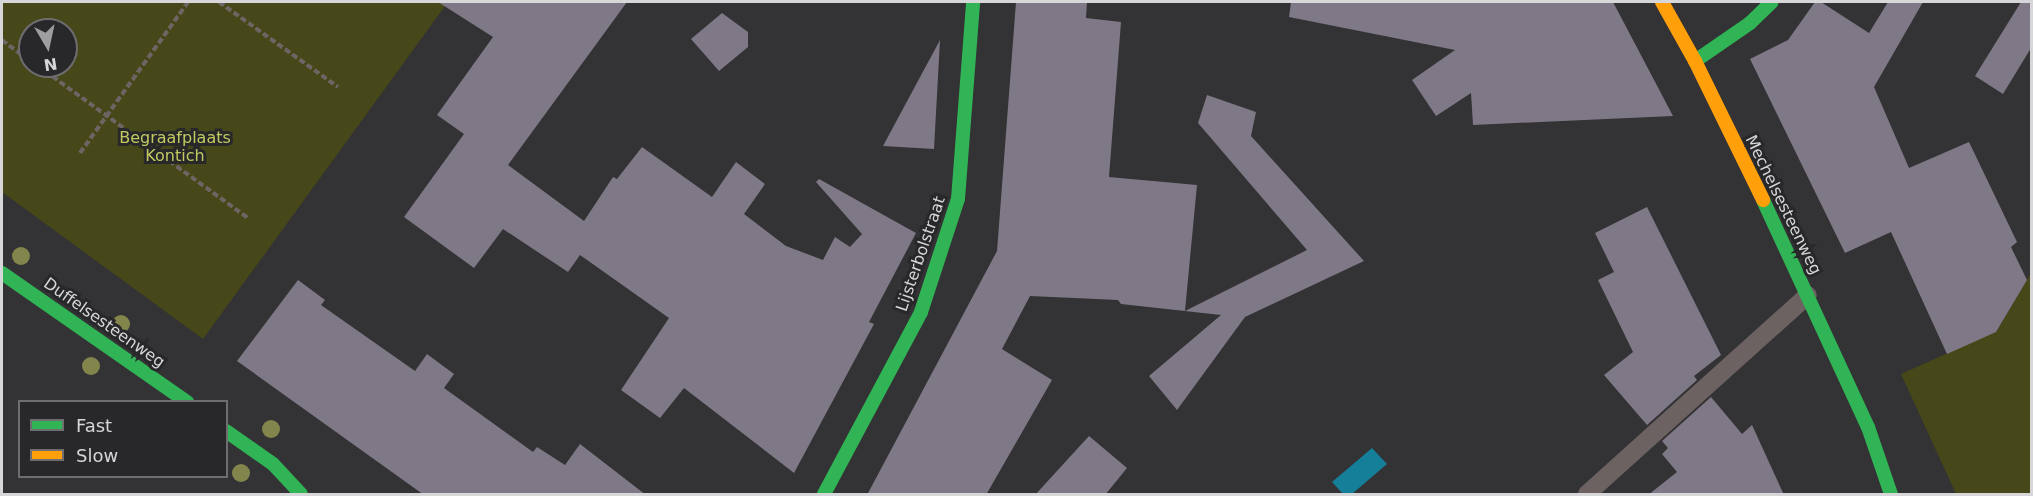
<!DOCTYPE html>
<html>
<head>
<meta charset="utf-8">
<style>
	body { margin:0 }
	#map { position:relative; width:2033px; height:496px; overflow:hidden; background:#333234; font-family:"DejaVu Sans",sans-serif }
	div>[style] { position:absolute }
	[style*='--x'] { left:calc(var(--x)*1px); top:calc(var(--y)*1px); width:calc(var(--w)*1px); rotate:calc(var(--a)*1deg) }
	.green>* { inset:0; background:#464819 }
	.water>* { inset:0; background:#157f9a }
	.building>* { inset:0; background:#7f7886 }
	.path>* { height:4px; margin-top:-2px; transform-origin:0; background:repeating-linear-gradient(90deg,#6c6564 0 6px,transparent 0 9px) }
	.lane>* { height:18px; margin:-9px; padding:0 9px; transform-origin:9px; border-radius:9px; background:#6c6261 }
	.fast>* { height:14px; margin:-7px; padding:0 7px; transform-origin:7px; border-radius:7px; background:#30b455 }
	.slow>* { height:14px; margin:-7px; padding:0 7px; transform-origin:7px; border-radius:7px; background:#ff9f0a }
	.trees>* { width:18px; height:18px; margin:-9px; border-radius:50%; background:#82864c }
	span { translate:-50% -50%; white-space:nowrap; text-align:center; line-height:1.15; -webkit-text-stroke:6px #28282b; paint-order:stroke }
	.park-label { font-size:16px; color:#c2ca5f }
	.street-label { font-size:16px; color:#d7d7d9 }
	.frame { position:absolute; inset:0; border:3px solid #d7d7d9; pointer-events:none }
	.legend { position:absolute; left:18px; top:400px; width:210px; height:78px; box-sizing:border-box; background:#28282b; border:2px solid #6e6e71; margin:0; padding:8px 10px; list-style:none; font-size:18px; color:#d7d7d9 }
	.legend li { display:flex; align-items:center; gap:12px; height:30px }
	.legend b { width:30px; border:2px solid #6e6e71 }
	.north { position:absolute; left:18px; top:18px; width:60px; height:60px; box-sizing:border-box; background:#28282b; border:2px solid #6e6e71; border-radius:50%; rotate:171deg; font-size:16px; font-weight:700; line-height:24px; text-align:center; color:#d7d7d9 }
	.north::after { content:''; display:block; margin:auto; width:21px; height:27px; background:#9e9d9f; clip-path:polygon(50% 0,100% 100%,50% 72%,0 100%) }
</style>
</head>
<body>
<div id="map">
	<div class="green">
		<i style="clip-path:polygon(evenodd,2px 2px,448px 2px,203px 339px,2px 192px,2px 2px,30px 30px,66px 30px,66px 66px,30px 66px,30px 30px)"></i>
		<i style="clip-path:polygon(2031px 273px,2031px 494px,1956px 494px,1901px 374px,1997px 331px)"></i>
	</div>
	<div class="water">
		<i style="clip-path:polygon(1372px 448px,1387px 464px,1352px 494px,1343px 494px,1332px 482px)"></i>
	</div>
	<div class="building">
		<i style="clip-path:polygon(438px 2px,627px 2px,508px 165px,584px 221px,613px 177px,617px 179px,642px 147px,712px 197px,736px 162px,765px 184px,744px 214px,786px 246px,823px 260px,835px 237px,850px 247px,862px 234px,816px 182px,819px 179px,916px 233px,869px 322px,874px 324px,794px 473px,684px 388px,660px 418px,621px 390px,669px 318px,580px 255px,568px 272px,503px 229px,474px 268px,404px 217px,464px 134px,437px 115px,493px 37px)"></i>
		<i style="clip-path:polygon(1016px 2px,1087px 2px,1086px 18px,1121px 22px,1109px 177px,1197px 185px,1185px 311px,1307px 250px,1198px 123px,1207px 95px,1256px 112px,1251px 136px,1364px 261px,1245px 317px,1177px 410px,1149px 376px,1221px 315px,1121px 304px,1118px 300px,1030px 296px,1002px 349px,1052px 380px,986px 495px,867px 495px,997px 251px)"></i>
		<i style="clip-path:polygon(1291px 2px,1613px 2px,1673px 116px,1473px 125px,1471px 93px,1436px 116px,1412px 80px,1455px 50px,1289px 17px)"></i>
		<i style="clip-path:polygon(1815px 2px,1821px 2px,1869px 33px,1888px 2px,1923px 2px,1874px 87px,1909px 168px,1969px 142px,2017px 242px,2011px 247px,2027px 280px,1996px 332px,1947px 354px,1891px 232px,1845px 253px,1750px 59px,1788px 40px)"></i>
		<i style="clip-path:polygon(2021px 2px,2031px 2px,2031px 48px,2003px 94px,1975px 76px)"></i>
		<i style="clip-path:polygon(722px 13px,748px 32px,748px 47px,719px 71px,691px 39px)"></i>
		<i style="clip-path:polygon(940px 40px,934px 149px,883px 146px)"></i>
		<i style="clip-path:polygon(1647px 207px,1721px 355px,1694px 376px,1697px 380px,1647px 425px,1604px 375px,1633px 352px,1598px 280px,1614px 272px,1595px 233px)"></i>
		<i style="clip-path:polygon(298px 280px,325px 300px,321px 305px,415px 371px,427px 354px,454px 374px,444px 388px,533px 452px,537px 447px,565px 465px,580px 444px,646px 495px,424px 495px,237px 361px)"></i>
		<i style="clip-path:polygon(1711px 397px,1742px 434px,1752px 425px,1784px 495px,1648px 495px,1677px 472px,1662px 454px,1668px 448px,1662px 441px)"></i>
		<i style="clip-path:polygon(1089px 436px,1127px 468px,1105px 495px,1035px 495px)"></i>
	</div>
	<div class="path">
		<i style="--x:219;--y:2;--w:146;--a:35.5"></i>
		<i style="--x:2;--y:40;--w:35;--a:37"></i>
		<i style="--x:38;--y:66;--w:259;--a:35.9"></i>
		<i style="--x:80;--y:153;--w:186;--a:-54.4"></i>
	</div>
	<div class="lane">
		<i style="--x:1587;--y:494;--w:297;--a:-42"></i>
	</div>
	<div class="fast">
		<i style="--x:1695;--y:61;--w:67;--a:-34.6"></i>
		<i style="--x:1750;--y:23;--w:30;--a:-44"></i>
		<i style="--x:1763;--y:200;--w:250;--a:65.2"></i>
		<i style="--x:1868;--y:427;--w:71;--a:71.1"></i>
		<i style="--x:2;--y:273;--w:226;--a:34.9"></i>
		<i style="--x:226;--y:431;--w:57;--a:35.1"></i>
		<i style="--x:273;--y:464;--w:41;--a:47"></i>
		<i style="--x:824;--y:494;--w:206;--a:-61.9"></i>
		<i style="--x:921;--y:312;--w:119;--a:-71.9"></i>
		<i style="--x:958;--y:199;--w:198;--a:-85.6"></i>
	</div>
	<div class="slow">
		<i style="--x:1662;--y:2;--w:68;--a:60.8"></i>
		<i style="--x:1695;--y:61;--w:155;--a:63.9"></i>
	</div>
	<div class="trees">
		<i style="left:21px;top:256px"></i>
		<i style="left:121px;top:324px"></i>
		<i style="left:91px;top:366px"></i>
		<i style="left:271px;top:429px"></i>
		<i style="left:241px;top:473px"></i>
	</div>
	<div class="park-label">
		<span style="left:175px;top:147px">Begraafplaats<br>Kontich</span>
	</div>
	<div class="street-label">
		<span style="left:1783px;top:205px;rotate:64deg">Mechelsesteenweg</span>
		<span style="left:921px;top:254px;rotate:-71deg">Lijsterbolstraat</span>
		<span style="left:104px;top:323px;rotate:35deg">Duffelsesteenweg</span>
	</div>
	<div class="frame"></div>
	<ul class="legend">
	<li><b style="height:8px;background:#30b455"></b>Fast</li>
	<li><b style="height:8px;background:#ff9f0a"></b>Slow</li>
	</ul>
	<div class="north">N</div>
</div>
</body>
</html>
